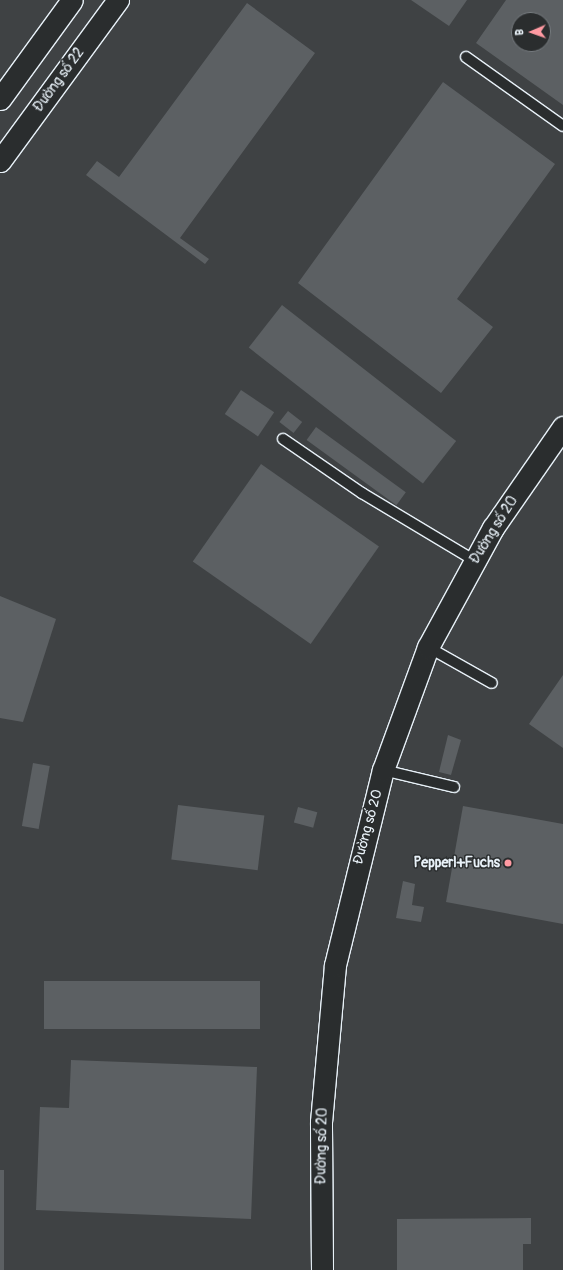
<!DOCTYPE html>
<html>
<head>
<meta charset="utf-8">
<style>
	body { margin:0 }
	#map { position:relative; width:563px; height:1270px; overflow:hidden; background:#323536; font-family:Pangolin,sans-serif }
	div>[style] { position:absolute }
	[style*='--x'] { left:calc(var(--x)*1px); top:calc(var(--y)*1px); width:calc(var(--w)*1px); rotate:calc(var(--a)*1deg) }
	.built>* { inset:0; background:#3f4244 }
	.building>* { inset:0; background:#5c6063; transform-origin:0 0 }
	.roads { filter:drop-shadow(1px 0 #e8f1f8) drop-shadow(-1px 0 #e8f1f8) drop-shadow(0 1px #e8f1f8) drop-shadow(0 -1px #e8f1f8) }
	.service>* { height:10px; margin:-5px; padding:0 5px; transform-origin:5px; border-radius:5px; background:#2a2d2e }
	.minor>* { height:21px; margin:-10.5px; padding:0 10.5px; transform-origin:10.5px; border-radius:10.5px; background:#2a2d2e }
	.dots>* { width:11px; height:11px; translate:-50% -50%; box-sizing:border-box; border:2px solid #2a2d2e; border-radius:50% }
	span { translate:-50% -50%; white-space:nowrap; text-align:center; line-height:1.15; -webkit-text-stroke:3px #2a2d2e; paint-order:stroke }
	.street-label { font-size:14px; color:#e8f1f8 }
	.poi-label { font-size:14px; color:#e8f1f8; font-weight:700 }
	.right { translate:-100% -50%; text-align:right }
	.north { position:absolute; left:511px; top:12px; width:40px; height:40px; box-sizing:border-box; background:#2a2d2e; border:1px solid #767b7f; border-radius:50%; rotate:268deg; font-size:11px; font-weight:700; line-height:16px; text-align:center; color:#e8f1f8 }
	.north::after { content:''; display:block; margin:auto; width:14px; height:18px; background:#ff9aa2; clip-path:polygon(50% 0,100% 100%,50% 72%,0 100%) }
</style>
</head>
<body>
<div id="map">
	<div class="built">
		<i style="clip-path:polygon(evenodd,0 0,563px 0,563px 1270px,0 1270px,0 0,519px 20px,543px 20px,543px 44px,519px 44px,519px 20px)"></i>
	</div>
	<div class="building">
		<i style="clip-path:polygon(411px 0,467px 0,449px 26px)"></i>
		<i style="clip-path:polygon(evenodd,506px 0,563px 0,563px 105px,476px 43px,506px 0,519px 20px,543px 20px,543px 44px,519px 44px,519px 20px)"></i>
		<i style="clip-path:polygon(247px 3px,315px 53px,180px 238px,209px 259px,205px 264px,86px 175px,97px 161px,119px 177px)"></i>
		<i style="clip-path:polygon(443px 82px,555px 164px,457px 299px,493px 327px,441px 393px,298px 283px)"></i>
		<i style="left:282px;top:305px;width:221px;height:54px;rotate:38deg"></i>
		<i style="left:241px;top:390px;width:40px;height:29px;rotate:34deg"></i>
		<i style="left:288px;top:411px;width:18px;height:14px;rotate:38deg"></i>
		<i style="left:316px;top:427px;width:111px;height:16px;rotate:36deg"></i>
		<i style="left:261px;top:464px;width:144px;height:119px;rotate:35deg"></i>
		<i style="clip-path:polygon(0 596px,56px 619px,23px 722px,0 718px)"></i>
		<i style="clip-path:polygon(563px 675px,563px 748px,529px 724px)"></i>
		<i style="clip-path:polygon(448px 735px,461px 740px,451px 775px,439px 772px)"></i>
		<i style="left:33px;top:763px;width:17px;height:64px;rotate:10deg"></i>
		<i style="left:178px;top:805px;width:87px;height:55px;rotate:7deg"></i>
		<i style="clip-path:polygon(463px 806px,563px 824px,563px 924px,446px 902px)"></i>
		<i style="left:298px;top:807px;width:20px;height:16px;rotate:15deg"></i>
		<i style="clip-path:polygon(403px 881px,415px 884px,412px 905px,424px 907px,421px 922px,396px 918px)"></i>
		<i style="left:44px;top:981px;width:216px;height:48px"></i>
		<i style="clip-path:polygon(71px 1060px,257px 1067px,251px 1219px,36px 1210px,40px 1107px,69px 1108px)"></i>
		<i style="left:0;top:1170px;width:4px;height:100px"></i>
		<i style="clip-path:polygon(531px 1218px,531px 1244px,523px 1244px,523px 1270px,397px 1270px,397px 1219px)"></i>
	</div>
	<div class="roads">
		<div class="service">
			<i style="--x:466;--y:57;--w:119;--a:35.4"></i>
			<i style="--x:283;--y:439;--w:96;--a:34.4"></i>
			<i style="--x:362;--y:493;--w:132;--a:31"></i>
			<i style="--x:428;--y:647;--w:73;--a:29.4"></i>
			<i style="--x:383;--y:770;--w:73;--a:13.5"></i>
		</div>
		<div class="minor">
			<i style="--x:0;--y:99;--w:122;--a:-54"></i>
			<i style="--x:0;--y:161;--w:200;--a:-53.8"></i>
			<i style="--x:322;--y:1270;--w:148;--a:-90.4"></i>
			<i style="--x:321;--y:1122;--w:158;--a:-84.9"></i>
			<i style="--x:335;--y:965;--w:201;--a:-76.2"></i>
			<i style="--x:383;--y:770;--w:131;--a:-69.9"></i>
			<i style="--x:428;--y:647;--w:136;--a:-61.4"></i>
			<i style="--x:493;--y:528;--w:123;--a:-55.3"></i>
		</div>
	</div>
	<div class="dots">
		<i style="left:508px;top:863px;background:#ff9aa2"></i>
	</div>
	<div class="street-label">
		<span style="left:59px;top:80px;rotate:-54deg">Đường số 22</span>
		<span style="left:494px;top:530px;rotate:-58deg">Đường số 20</span>
		<span style="left:368px;top:827px;rotate:-75deg">Đường số 20</span>
		<span style="left:322px;top:1146px;rotate:-89deg">Đường số 20</span>
	</div>
	<div class="poi-label">
		<span class="right" style="left:500px;top:863px">Pepperl+Fuchs</span>
	</div>
	<div class="north">B</div>
</div>
</body>
</html>
